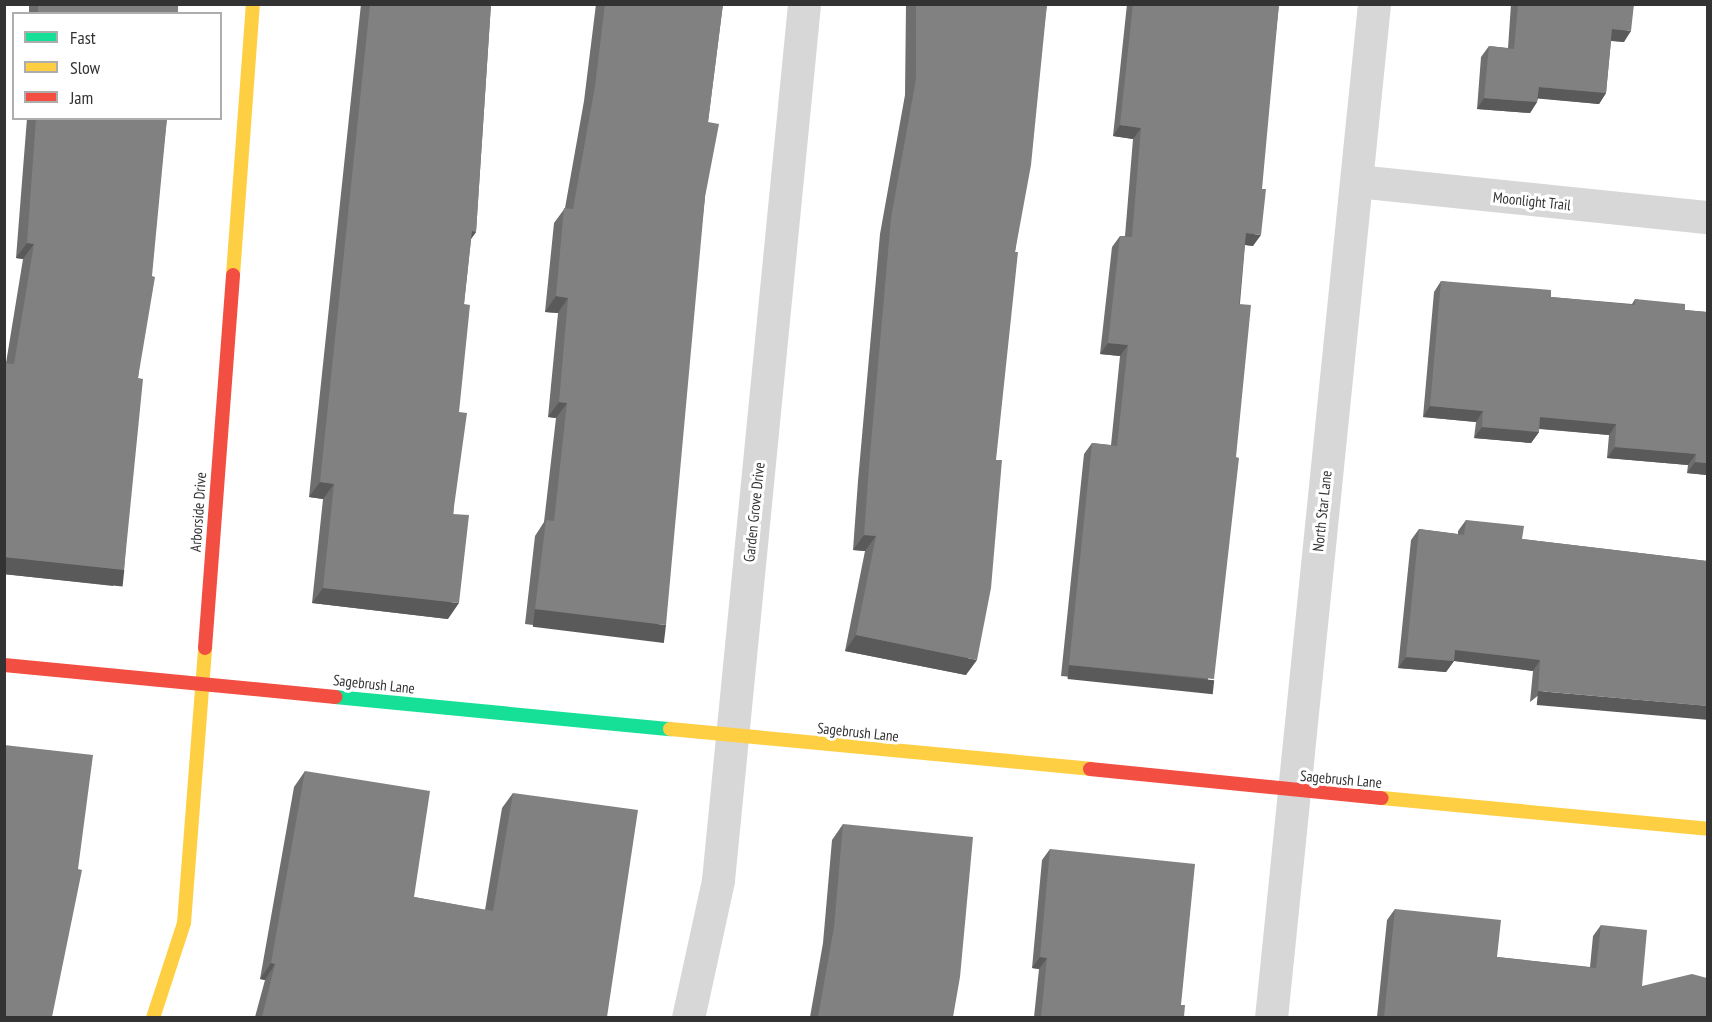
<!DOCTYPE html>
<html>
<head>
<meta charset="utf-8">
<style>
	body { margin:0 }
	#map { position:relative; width:1712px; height:1022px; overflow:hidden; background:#fff; font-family:"PT Sans Narrow",sans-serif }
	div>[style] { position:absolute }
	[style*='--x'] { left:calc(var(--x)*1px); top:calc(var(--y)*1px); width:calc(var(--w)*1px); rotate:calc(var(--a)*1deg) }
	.street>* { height:33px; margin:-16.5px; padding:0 16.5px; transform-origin:16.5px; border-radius:16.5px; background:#d7d7d7 }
	.fast>* { height:14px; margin:-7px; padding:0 7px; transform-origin:7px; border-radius:7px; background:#16e098 }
	.slow>* { height:14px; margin:-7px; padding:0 7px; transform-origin:7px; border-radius:7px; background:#ffcf43 }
	.jam>* { height:14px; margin:-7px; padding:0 7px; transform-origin:7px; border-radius:7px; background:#f24e42 }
	.wall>* { inset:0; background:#6f6f6f; transform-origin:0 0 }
	.shaded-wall>* { inset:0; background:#5a5a5a; transform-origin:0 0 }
	.building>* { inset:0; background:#818181; transform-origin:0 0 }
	span { translate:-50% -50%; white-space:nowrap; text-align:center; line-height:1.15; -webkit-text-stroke:6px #fff; paint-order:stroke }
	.street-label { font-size:15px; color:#333 }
	.frame { position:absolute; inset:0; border:6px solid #333; pointer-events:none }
	.legend { position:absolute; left:12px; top:12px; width:210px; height:108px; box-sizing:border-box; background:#fff; border:2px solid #adadad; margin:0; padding:8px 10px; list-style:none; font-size:18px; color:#333 }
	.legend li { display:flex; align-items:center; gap:12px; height:30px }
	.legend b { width:30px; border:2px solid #adadad }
</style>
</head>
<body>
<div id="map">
	<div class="street">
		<i style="--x:1357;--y:181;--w:353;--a:5.9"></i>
		<i style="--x:688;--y:1018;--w:141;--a:-77.7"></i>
		<i style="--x:718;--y:880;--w:880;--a:-84.39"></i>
		<i style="--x:1271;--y:1018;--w:1019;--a:-84.2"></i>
	</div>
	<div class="fast">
		<i style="--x:335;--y:697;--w:337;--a:5.5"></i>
	</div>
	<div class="slow">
		<i style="--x:233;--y:275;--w:272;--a:-85.8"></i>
		<i style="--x:670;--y:729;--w:422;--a:5.4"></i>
		<i style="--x:1382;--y:798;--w:327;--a:5.4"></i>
		<i style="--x:153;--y:1018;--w:100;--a:-71.9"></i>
		<i style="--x:184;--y:923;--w:276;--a:-85.6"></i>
	</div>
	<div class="jam">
		<i style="--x:205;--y:648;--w:374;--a:-85.7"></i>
		<i style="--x:4;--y:665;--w:333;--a:5.5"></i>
		<i style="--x:1090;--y:769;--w:293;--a:5.7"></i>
	</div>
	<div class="wall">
		<i style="left:29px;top:4px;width:149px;height:10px"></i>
		<i style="clip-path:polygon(361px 4px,491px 4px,476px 232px,471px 239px,464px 304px,448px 619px,312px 603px,323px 499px,309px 497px)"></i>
		<i style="clip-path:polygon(596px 4px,723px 4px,708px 122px,705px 197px,655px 640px,525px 624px,535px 536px,544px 522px,556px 418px,548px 417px,558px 313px,545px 312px,554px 223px,565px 208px,584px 101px)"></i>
		<i style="clip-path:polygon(906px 4px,1047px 4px,1015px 252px,966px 675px,845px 651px,865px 551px,853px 550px,858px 481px,880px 234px,905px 95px)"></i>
		<i style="clip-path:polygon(1127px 4px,1279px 4px,1253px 246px,1245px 245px,1207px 690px,1061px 676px,1084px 454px,1092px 443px,1111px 445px,1120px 356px,1100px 354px,1112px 247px,1120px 236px,1125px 236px,1133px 139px,1113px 136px)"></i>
		<i style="clip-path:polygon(1511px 4px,1634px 4px,1624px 42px,1611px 41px,1606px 93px,1599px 104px,1538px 98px,1537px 102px,1530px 113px,1477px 109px,1481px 57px,1489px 46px,1508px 48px)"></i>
		<i style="clip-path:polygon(27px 118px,167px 118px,138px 378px,124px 570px,113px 586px,4px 574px,4px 363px,6px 363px,23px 259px,16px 258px)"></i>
		<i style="clip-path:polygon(1441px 281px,1551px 297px,1632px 304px,1635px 299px,1685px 310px,1707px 312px,1707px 475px,1687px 473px,1688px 465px,1607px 458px,1609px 435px,1539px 429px,1539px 432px,1531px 443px,1474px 438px,1476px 422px,1423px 417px,1434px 292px)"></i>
		<i style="clip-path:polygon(1466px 520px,1522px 539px,1707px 561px,1530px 702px,1533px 671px,1454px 661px,1446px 672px,1398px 668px,1411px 540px,1419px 529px,1458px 534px,1458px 531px)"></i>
		<i style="clip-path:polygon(305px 771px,414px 897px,485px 910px,502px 808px,513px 793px,607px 1017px,255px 1017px,265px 980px,260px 979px,294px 787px)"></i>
		<i style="clip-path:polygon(843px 824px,953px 1017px,810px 1017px,823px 943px,832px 840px)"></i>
		<i style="clip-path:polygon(1050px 849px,1181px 1005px,1184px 1017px,1034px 1017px,1039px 969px,1032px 968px,1042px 860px)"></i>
		<i style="clip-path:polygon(1395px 909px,1497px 957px,1590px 967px,1593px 936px,1601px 925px,1642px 986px,1707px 1017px,1377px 1017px,1387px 920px)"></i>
	</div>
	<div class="shaded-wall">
		<i style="clip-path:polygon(1612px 29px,1631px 31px,1624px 42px,1604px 40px)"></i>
		<i style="clip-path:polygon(1539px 87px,1606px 93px,1599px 104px,1532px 98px)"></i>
		<i style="clip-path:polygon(1484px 98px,1537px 102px,1530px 113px,1477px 109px)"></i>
		<i style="clip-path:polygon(1120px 125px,1141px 128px,1133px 139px,1113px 136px)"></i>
		<i style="clip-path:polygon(472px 231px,476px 232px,465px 247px)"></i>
		<i style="clip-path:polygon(1246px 233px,1261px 235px,1253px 246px,1238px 244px)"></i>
		<i style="clip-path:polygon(27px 243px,34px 244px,23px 259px,16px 258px)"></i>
		<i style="clip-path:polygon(556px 296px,568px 298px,558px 313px,545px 312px)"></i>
		<i style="clip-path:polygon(1108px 343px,1128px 345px,1120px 356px,1100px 354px)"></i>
		<i style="clip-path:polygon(559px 402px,567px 403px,556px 418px,548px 417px)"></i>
		<i style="clip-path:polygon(1430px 406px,1483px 411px,1476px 422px,1423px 417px)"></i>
		<i style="clip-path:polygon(1540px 417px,1616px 424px,1609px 435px,1533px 428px)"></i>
		<i style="clip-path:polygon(1482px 427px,1539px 432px,1531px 443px,1474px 438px)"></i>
		<i style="clip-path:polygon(1615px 447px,1696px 454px,1688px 465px,1607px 458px)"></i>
		<i style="clip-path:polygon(1695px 462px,1707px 463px,1707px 475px,1687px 473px)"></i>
		<i style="clip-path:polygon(320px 482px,334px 484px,323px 499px,309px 497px)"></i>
		<i style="clip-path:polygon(864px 535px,876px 536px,865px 551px,853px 550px)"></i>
		<i style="left:4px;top:557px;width:121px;height:17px;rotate:6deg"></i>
		<i style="clip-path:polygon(323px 588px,459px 603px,448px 619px,312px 603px)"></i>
		<i style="left:535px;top:609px;width:132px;height:18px;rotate:7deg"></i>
		<i style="clip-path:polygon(856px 635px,977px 660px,966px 675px,845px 651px)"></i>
		<i style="clip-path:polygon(1455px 650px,1540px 660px,1533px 671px,1447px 660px)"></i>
		<i style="clip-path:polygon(1406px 657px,1454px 661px,1446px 672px,1398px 668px)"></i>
		<i style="left:1069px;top:665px;width:146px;height:14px;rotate:6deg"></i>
		<i style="left:1538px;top:691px;width:170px;height:14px;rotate:5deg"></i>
		<i style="clip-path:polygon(1040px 957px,1047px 958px,1039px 969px,1032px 968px)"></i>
		<i style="clip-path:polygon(271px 963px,275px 964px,265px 980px,260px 979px)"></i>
	</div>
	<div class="building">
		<i style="left:38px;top:4px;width:140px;height:10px"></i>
		<i style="clip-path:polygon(370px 4px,491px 4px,476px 232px,472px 231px,464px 304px,470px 305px,459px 412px,467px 413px,453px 514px,469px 515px,459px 603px,323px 588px,334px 484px,320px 482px)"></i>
		<i style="clip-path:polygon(605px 4px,723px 4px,708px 122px,719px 124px,705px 197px,666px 625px,535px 609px,546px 520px,554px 521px,567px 403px,559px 402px,568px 298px,556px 296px,564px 208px,573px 209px,595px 86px)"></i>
		<i style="clip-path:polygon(916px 4px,1047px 4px,1031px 165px,1015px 252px,1018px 252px,996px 460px,1002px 460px,991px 588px,977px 660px,856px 635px,876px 536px,864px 535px,869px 466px,891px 218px,916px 79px)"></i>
		<i style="clip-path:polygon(1133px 4px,1279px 4px,1262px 189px,1266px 189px,1261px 235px,1246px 233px,1239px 304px,1251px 305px,1236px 457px,1239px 458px,1214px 679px,1069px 665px,1092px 443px,1117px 446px,1128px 345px,1108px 343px,1120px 236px,1132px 237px,1141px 128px,1120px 125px)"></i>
		<i style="clip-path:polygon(1518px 4px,1634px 4px,1631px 31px,1612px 29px,1606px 93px,1539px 87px,1537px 102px,1484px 98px,1489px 46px,1514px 49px)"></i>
		<i style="clip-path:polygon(36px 118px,167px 118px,152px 276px,155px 277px,138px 378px,143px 379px,124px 570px,4px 557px,4px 363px,14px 364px,34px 244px,27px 243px)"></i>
		<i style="clip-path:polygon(1441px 281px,1551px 290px,1551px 297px,1635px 305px,1635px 299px,1685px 304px,1685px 310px,1707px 312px,1707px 463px,1695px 462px,1696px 454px,1615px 447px,1616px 424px,1540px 417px,1539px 432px,1482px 427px,1483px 411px,1430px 406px)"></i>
		<i style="clip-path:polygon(1466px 520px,1524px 526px,1522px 539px,1707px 561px,1707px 706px,1538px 691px,1540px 660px,1455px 650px,1454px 661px,1406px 657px,1419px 529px,1464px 535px)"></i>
		<i style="clip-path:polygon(4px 745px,93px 755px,78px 869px,82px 870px,52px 1017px,4px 1017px)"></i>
		<i style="clip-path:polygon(305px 771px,430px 791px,414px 897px,493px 911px,513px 793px,638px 810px,607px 1017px,262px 1017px,275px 964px,271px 963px)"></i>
		<i style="clip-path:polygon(843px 824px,973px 837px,960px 977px,953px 1017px,818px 1017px,834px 927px)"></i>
		<i style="clip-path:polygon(1050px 849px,1195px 864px,1181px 1005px,1185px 1005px,1184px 1017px,1041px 1017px,1047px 958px,1040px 957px)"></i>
		<i style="clip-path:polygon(1395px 909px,1501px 920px,1497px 957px,1596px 968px,1601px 925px,1647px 930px,1642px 986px,1692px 974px,1707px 978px,1707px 1017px,1384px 1017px)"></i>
	</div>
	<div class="street-label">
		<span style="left:1532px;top:201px;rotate:6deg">Moonlight Trail</span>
		<span style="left:1322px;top:511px;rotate:-84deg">North Star Lane</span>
		<span style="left:198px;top:512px;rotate:-86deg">Arborside Drive</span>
		<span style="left:754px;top:512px;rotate:-84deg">Garden Grove Drive</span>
		<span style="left:374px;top:684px;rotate:6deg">Sagebrush Lane</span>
		<span style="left:858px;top:732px;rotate:6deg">Sagebrush Lane</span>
		<span style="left:1341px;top:779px;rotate:5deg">Sagebrush Lane</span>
	</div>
	<div class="frame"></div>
	<ul class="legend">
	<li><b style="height:8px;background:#16e098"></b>Fast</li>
	<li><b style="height:8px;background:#ffcf43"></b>Slow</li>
	<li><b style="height:8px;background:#f24e42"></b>Jam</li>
	</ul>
</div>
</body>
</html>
